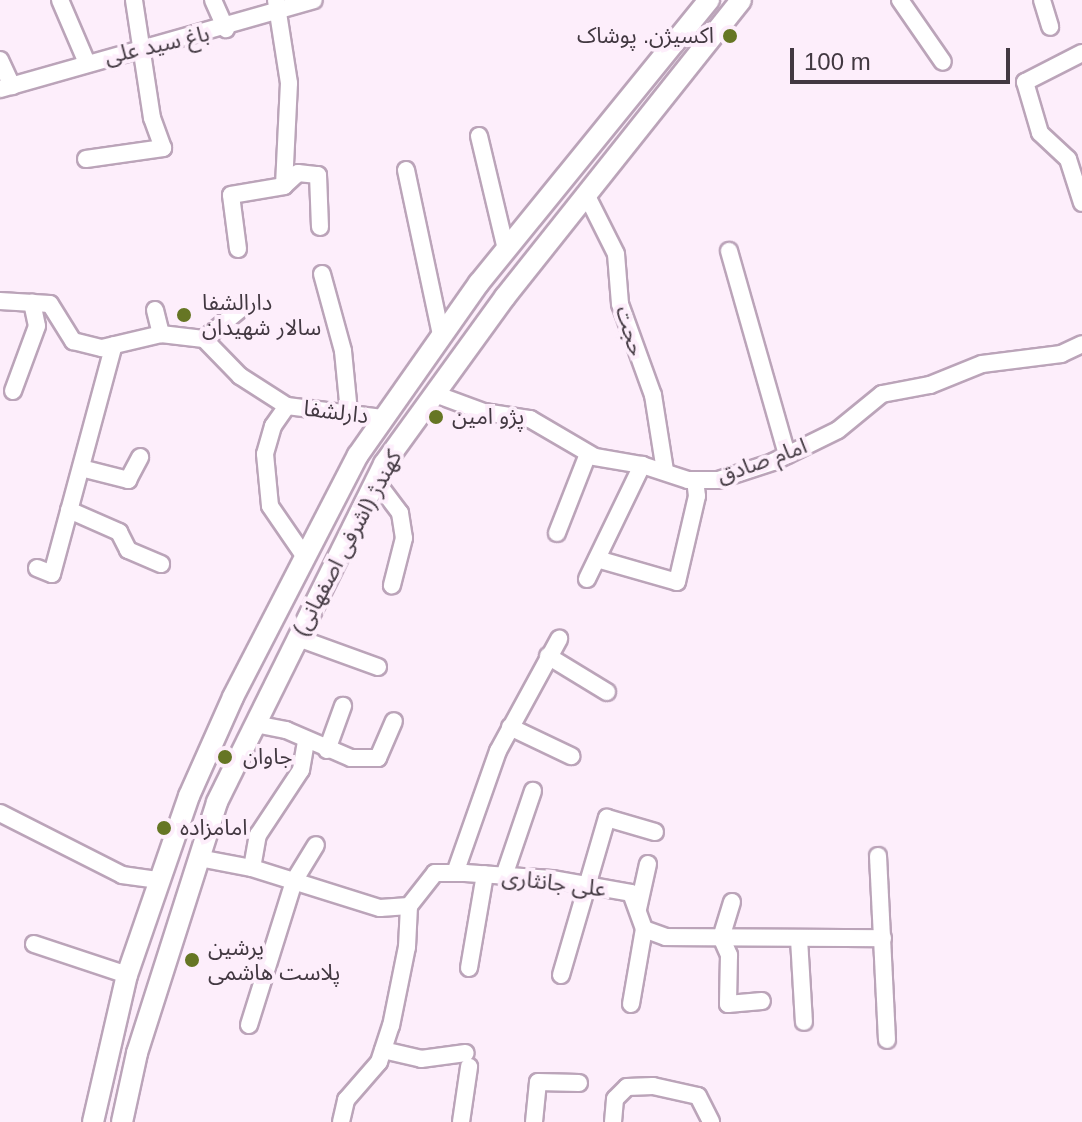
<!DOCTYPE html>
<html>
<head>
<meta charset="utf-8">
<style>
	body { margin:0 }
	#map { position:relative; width:1082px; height:1122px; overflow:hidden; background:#fdeefb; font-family:Arial,"Noto Sans Arabic",sans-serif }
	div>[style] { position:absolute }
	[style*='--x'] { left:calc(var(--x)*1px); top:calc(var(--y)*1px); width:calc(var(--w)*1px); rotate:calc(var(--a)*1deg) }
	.roads { filter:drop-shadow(2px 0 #bba4b9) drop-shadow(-2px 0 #bba4b9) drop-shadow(0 2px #bba4b9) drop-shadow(0 -2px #bba4b9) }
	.minor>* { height:16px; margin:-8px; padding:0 8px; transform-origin:8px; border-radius:8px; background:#fff }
	.major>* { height:20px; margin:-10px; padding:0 10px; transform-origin:10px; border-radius:10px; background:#fff }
	.dots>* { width:22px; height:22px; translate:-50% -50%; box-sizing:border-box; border:4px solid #fdeefb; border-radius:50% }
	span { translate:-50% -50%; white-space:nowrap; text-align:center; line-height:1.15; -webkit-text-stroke:8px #fdeefb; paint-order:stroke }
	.poi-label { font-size:22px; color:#423841 }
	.right { translate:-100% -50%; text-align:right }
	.left { translate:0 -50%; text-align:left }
	.street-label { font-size:22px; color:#423841 }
	.scale { position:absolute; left:790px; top:48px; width:220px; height:36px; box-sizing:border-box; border:4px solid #423841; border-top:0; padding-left:10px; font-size:24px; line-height:28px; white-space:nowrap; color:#423841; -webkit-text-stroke:6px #fdeefb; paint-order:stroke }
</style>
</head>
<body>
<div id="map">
	<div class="roads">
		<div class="minor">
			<i style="--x:60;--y:0;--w:69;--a:66.8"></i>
			<i style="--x:213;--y:0;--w:32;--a:66"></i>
			<i style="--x:276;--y:0;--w:84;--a:81.1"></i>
			<i style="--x:289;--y:83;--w:103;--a:92.8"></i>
			<i style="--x:900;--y:0;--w:75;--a:55.3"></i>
			<i style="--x:1042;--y:0;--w:28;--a:73"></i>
			<i style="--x:1082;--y:53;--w:64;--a:153"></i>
			<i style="--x:1025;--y:82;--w:53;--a:73.6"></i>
			<i style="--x:1040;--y:133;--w:38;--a:43"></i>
			<i style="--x:1068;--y:159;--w:46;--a:72.3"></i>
			<i style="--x:0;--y:60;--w:29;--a:65"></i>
			<i style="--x:0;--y:89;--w:326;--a:-15.8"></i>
			<i style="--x:479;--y:136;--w:116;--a:76.6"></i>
			<i style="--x:86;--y:159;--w:78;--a:-8.1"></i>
			<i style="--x:163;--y:148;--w:32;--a:-110"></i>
			<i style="--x:152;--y:118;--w:119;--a:-98.7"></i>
			<i style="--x:406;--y:170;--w:169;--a:78"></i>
			<i style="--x:586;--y:194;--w:67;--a:63.4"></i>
			<i style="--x:616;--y:254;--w:50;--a:85.4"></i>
			<i style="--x:620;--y:304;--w:97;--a:70.1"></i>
			<i style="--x:653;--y:395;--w:77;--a:81"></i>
			<i style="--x:238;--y:249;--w:54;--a:-97.4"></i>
			<i style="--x:231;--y:195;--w:54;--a:-9.6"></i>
			<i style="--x:284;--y:186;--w:19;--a:-43"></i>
			<i style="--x:298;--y:173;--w:20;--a:6"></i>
			<i style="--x:318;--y:175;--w:52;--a:87.8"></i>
			<i style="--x:729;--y:251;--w:212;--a:74.1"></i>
			<i style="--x:322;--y:274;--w:80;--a:74.7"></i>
			<i style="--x:343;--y:351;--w:61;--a:84.4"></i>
			<i style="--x:0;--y:301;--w:50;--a:3.4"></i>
			<i style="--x:50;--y:304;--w:44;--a:58.1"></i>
			<i style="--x:73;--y:341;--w:30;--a:14"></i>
			<i style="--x:102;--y:348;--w:61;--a:-13.3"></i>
			<i style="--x:161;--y:334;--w:43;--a:6.6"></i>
			<i style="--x:204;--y:339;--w:52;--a:45.8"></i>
			<i style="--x:240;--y:376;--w:56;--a:32.6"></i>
			<i style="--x:287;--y:406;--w:98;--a:7.1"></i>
			<i style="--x:155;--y:310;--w:25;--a:76"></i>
			<i style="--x:204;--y:339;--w:50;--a:-39.4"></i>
			<i style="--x:13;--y:391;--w:69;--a:-69.7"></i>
			<i style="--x:37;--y:326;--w:24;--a:-102"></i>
			<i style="--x:435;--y:394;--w:52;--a:20.2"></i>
			<i style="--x:484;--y:412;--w:47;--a:8.7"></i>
			<i style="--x:530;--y:419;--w:75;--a:30.3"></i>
			<i style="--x:595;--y:457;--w:48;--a:9.7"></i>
			<i style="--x:642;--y:465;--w:48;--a:18.1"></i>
			<i style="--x:688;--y:480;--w:30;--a:0"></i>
			<i style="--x:718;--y:480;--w:58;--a:-18.1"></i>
			<i style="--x:773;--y:462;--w:72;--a:-26.2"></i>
			<i style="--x:838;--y:430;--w:57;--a:-39.3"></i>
			<i style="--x:882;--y:394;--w:49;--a:-10.6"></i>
			<i style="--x:930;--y:385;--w:56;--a:-22"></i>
			<i style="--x:982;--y:364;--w:80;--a:-7.2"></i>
			<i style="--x:1061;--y:354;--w:23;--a:-25"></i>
			<i style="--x:287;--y:406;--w:24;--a:125"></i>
			<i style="--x:273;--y:426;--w:29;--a:106"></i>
			<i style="--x:265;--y:454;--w:52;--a:84.5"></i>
			<i style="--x:270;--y:506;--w:62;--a:55.5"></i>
			<i style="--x:81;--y:468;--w:49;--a:14.3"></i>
			<i style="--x:128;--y:480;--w:26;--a:-62"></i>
			<i style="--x:376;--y:481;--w:40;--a:53"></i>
			<i style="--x:400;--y:513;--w:25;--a:81"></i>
			<i style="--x:404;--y:538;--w:49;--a:104.3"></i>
			<i style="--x:69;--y:510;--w:55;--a:23.7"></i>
			<i style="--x:119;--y:532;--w:20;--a:63"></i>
			<i style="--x:128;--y:550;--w:36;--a:23"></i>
			<i style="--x:557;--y:533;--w:85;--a:-68.6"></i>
			<i style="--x:597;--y:559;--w:83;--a:16"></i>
			<i style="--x:677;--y:582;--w:88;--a:-76.9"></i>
			<i style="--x:697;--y:496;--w:16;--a:-97"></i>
			<i style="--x:37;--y:568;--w:16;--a:22"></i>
			<i style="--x:52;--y:574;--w:237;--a:-74.9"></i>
			<i style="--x:587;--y:579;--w:127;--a:-64.2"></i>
			<i style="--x:298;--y:638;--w:85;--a:19.9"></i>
			<i style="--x:548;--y:656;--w:69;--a:31.4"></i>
			<i style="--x:255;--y:724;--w:32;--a:11"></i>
			<i style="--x:286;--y:730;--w:71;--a:23.3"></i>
			<i style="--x:351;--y:758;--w:27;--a:0"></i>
			<i style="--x:378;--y:758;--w:40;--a:-66.6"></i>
			<i style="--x:510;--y:727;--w:68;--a:25.4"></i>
			<i style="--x:327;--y:750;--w:47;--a:-70"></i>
			<i style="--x:0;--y:813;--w:137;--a:26.9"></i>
			<i style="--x:122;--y:875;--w:37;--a:8"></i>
			<i style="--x:878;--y:856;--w:184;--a:87.2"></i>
			<i style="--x:199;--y:858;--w:54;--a:10.7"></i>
			<i style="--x:252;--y:868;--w:134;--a:17.4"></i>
			<i style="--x:380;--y:908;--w:29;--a:-4"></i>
			<i style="--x:252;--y:868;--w:34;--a:-80"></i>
			<i style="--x:258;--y:835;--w:78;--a:-56.5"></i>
			<i style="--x:301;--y:770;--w:27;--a:-80"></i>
			<i style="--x:455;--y:873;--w:129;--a:-70.6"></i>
			<i style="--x:498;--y:751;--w:128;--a:-61.4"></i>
			<i style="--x:504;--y:876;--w:90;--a:-71.2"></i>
			<i style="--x:732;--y:902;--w:37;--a:107"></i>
			<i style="--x:721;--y:937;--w:20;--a:66"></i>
			<i style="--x:729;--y:955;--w:49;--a:91.2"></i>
			<i style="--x:728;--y:1004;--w:34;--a:-5"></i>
			<i style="--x:409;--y:906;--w:42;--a:-51.8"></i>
			<i style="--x:435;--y:873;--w:30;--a:0"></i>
			<i style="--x:465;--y:873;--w:87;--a:3.9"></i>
			<i style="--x:552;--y:879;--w:80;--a:10"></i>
			<i style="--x:631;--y:893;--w:38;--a:70"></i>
			<i style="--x:644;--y:929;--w:23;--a:20"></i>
			<i style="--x:666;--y:937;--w:217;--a:0.3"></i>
			<i style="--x:638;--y:909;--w:46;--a:-77.5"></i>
			<i style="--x:799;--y:939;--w:83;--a:86.6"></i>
			<i style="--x:34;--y:944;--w:98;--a:18.4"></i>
			<i style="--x:469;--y:968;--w:95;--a:-80.3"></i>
			<i style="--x:561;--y:975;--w:164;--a:-73.7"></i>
			<i style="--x:607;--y:818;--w:50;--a:16.3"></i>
			<i style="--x:631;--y:1004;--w:76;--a:-80.2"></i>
			<i style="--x:249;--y:1025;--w:151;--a:-72.6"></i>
			<i style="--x:294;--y:881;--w:42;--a:-58.6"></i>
			<i style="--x:383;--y:1050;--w:39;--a:13"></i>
			<i style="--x:421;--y:1059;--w:45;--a:-7.6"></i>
			<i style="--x:341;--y:1122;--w:23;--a:-77"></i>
			<i style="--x:346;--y:1100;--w:50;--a:-49"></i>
			<i style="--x:379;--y:1062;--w:38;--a:-72"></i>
			<i style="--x:391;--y:1026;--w:81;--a:-78.6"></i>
			<i style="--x:407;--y:947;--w:41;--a:-87.2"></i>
			<i style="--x:461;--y:1122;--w:56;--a:-81.7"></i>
			<i style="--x:534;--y:1122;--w:40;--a:-84.3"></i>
			<i style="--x:538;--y:1082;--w:41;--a:1.4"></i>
			<i style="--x:613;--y:1122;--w:23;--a:-85"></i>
			<i style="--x:615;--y:1099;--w:17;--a:-45"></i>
			<i style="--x:627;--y:1087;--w:26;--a:-2"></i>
			<i style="--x:653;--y:1086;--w:46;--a:12.5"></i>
			<i style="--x:698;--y:1096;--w:29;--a:63"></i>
		</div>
		<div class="major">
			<i style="--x:93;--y:1122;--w:151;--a:-77"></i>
			<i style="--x:127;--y:975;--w:189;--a:-70.9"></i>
			<i style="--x:189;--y:796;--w:108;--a:-66"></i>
			<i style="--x:233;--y:697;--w:272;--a:-62.7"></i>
			<i style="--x:358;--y:455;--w:210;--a:-54.9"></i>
			<i style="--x:479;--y:283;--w:365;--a:-50.9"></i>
			<i style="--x:122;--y:1122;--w:71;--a:-77.7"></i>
			<i style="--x:137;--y:1053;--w:263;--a:-72.3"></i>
			<i style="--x:217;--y:802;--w:377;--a:-63.7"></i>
			<i style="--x:384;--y:464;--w:206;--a:-54.1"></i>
			<i style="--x:505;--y:297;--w:379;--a:-51.5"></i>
		</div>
	</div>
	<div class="dots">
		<i style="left:730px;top:36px;background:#667624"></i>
		<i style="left:184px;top:315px;background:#667624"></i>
		<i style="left:436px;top:417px;background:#667624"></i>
		<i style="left:225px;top:757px;background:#667624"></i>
		<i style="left:164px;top:828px;background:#667624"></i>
		<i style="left:192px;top:960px;background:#667624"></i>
	</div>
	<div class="poi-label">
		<span class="right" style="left:714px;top:36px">اکسیژن. پوشاک</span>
		<span class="left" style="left:202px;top:315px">دارالشفا<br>سالار شهیدان</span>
		<span class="left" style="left:452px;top:417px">پژو امین</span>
		<span class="left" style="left:243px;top:757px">جاوان</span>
		<span class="left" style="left:180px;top:828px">امامزاده</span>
		<span class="left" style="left:208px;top:960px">پرشین<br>پلاست هاشمی</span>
	</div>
	<div class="street-label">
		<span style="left:157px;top:45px;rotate:-13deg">باغ سید علی</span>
		<span style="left:630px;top:331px;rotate:73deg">حجت</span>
		<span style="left:336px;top:412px;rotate:7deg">دارلشفا</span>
		<span style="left:762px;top:461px;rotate:-20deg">امام صادق</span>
		<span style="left:347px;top:543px;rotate:-62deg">کهندژ (اشرفی اصفهانی)</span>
		<span style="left:554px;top:883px;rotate:7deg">علی جانثاری</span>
	</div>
	<div class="scale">100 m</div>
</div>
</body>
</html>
